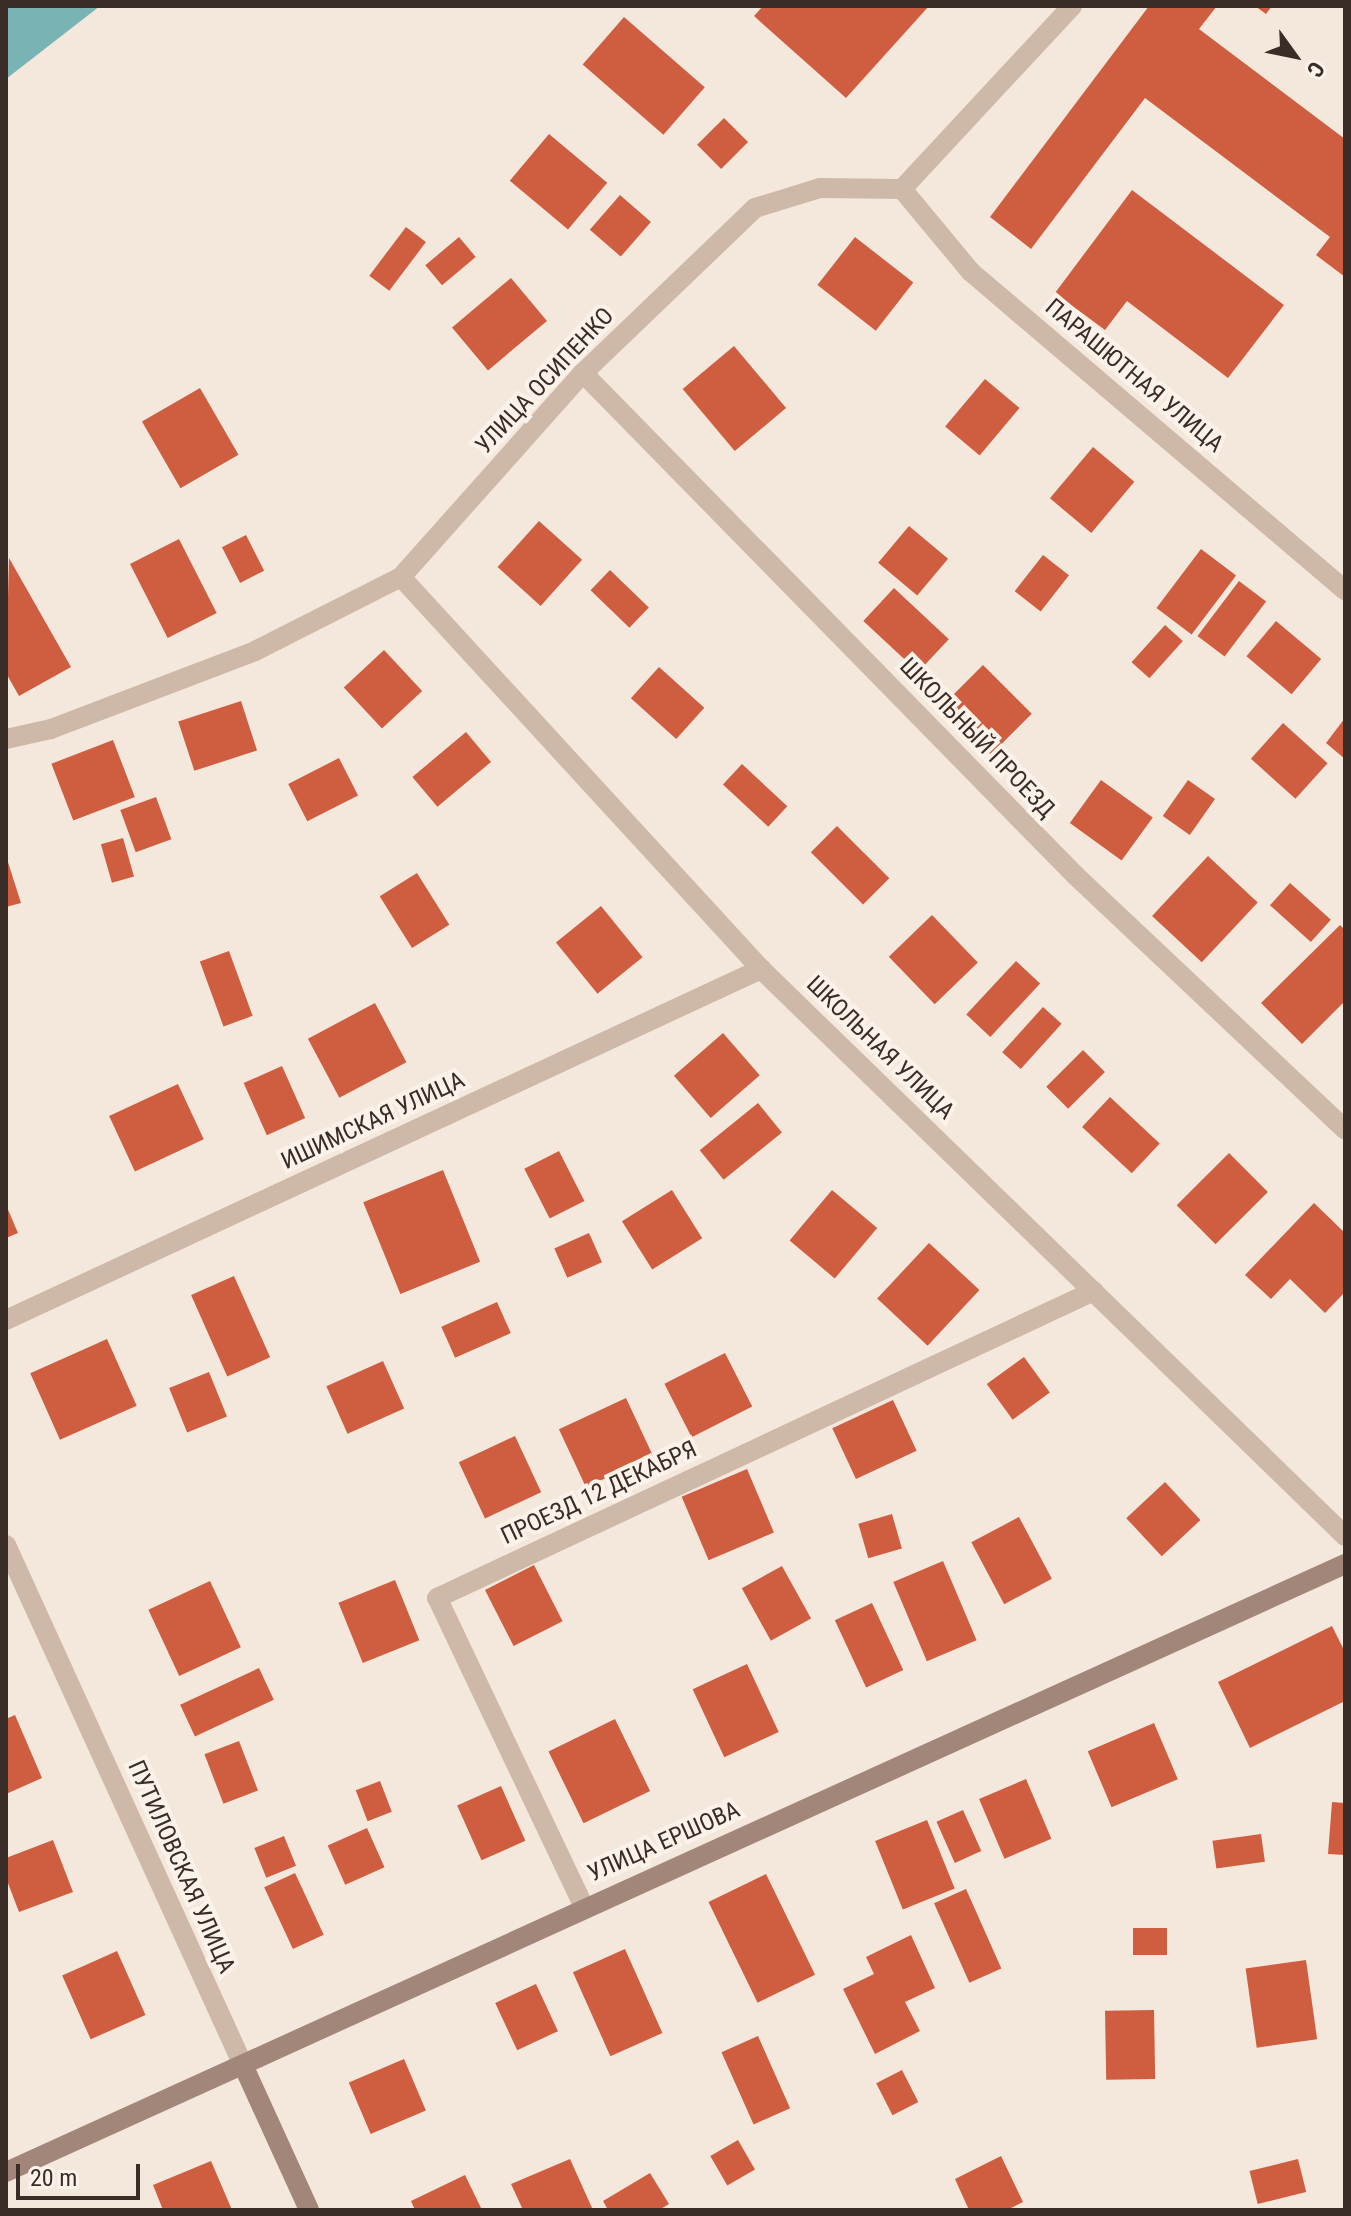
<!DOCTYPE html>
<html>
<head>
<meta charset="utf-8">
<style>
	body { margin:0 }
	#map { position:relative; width:1351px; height:2216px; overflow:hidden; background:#f4e8dd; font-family:"Roboto Condensed",sans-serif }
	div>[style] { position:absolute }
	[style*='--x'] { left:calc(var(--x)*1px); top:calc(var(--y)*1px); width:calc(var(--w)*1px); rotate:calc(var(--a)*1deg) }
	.water>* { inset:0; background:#79b3b4 }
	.building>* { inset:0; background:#cf5e41; transform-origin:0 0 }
	.street>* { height:20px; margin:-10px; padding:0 10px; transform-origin:10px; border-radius:10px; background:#ceb8a8 }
	.secondary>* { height:20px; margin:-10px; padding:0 10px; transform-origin:10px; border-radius:10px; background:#a18679 }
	span { translate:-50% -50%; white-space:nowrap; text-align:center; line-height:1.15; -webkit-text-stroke:8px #fbf3ea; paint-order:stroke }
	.street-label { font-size:24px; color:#3a2d28 }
	.frame { position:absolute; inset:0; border:8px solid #3a2d28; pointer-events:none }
	.north { position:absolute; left:1255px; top:16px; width:80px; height:80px; -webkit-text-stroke:6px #fbf3ea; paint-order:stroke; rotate:123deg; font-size:22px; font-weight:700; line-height:32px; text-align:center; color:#3a2d28 }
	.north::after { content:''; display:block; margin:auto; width:28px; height:36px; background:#3a2d28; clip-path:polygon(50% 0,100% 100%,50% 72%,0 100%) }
	.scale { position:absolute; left:16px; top:2164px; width:124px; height:36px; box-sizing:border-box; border:4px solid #3a2d28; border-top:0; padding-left:10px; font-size:24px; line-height:28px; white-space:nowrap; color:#3a2d28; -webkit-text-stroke:6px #fbf3ea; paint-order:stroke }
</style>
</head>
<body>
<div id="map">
	<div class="water">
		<i style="clip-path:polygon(6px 6px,100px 6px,6px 79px)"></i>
	</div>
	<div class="building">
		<i style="clip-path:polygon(763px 6px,929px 6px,846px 98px,754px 16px)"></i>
		<i style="clip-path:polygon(1149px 6px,1217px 6px,1199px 29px,1345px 139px,1345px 277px,1316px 255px,1330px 237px,1145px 98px,1031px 249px,990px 217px)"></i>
		<i style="clip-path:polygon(1255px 6px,1272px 6px,1266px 14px)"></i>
		<i style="left:624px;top:17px;width:107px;height:63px;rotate:41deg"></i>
		<i style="left:724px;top:118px;width:34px;height:38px;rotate:45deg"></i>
		<i style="left:549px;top:134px;width:76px;height:61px;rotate:40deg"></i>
		<i style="clip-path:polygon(1132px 190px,1284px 305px,1228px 378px,1127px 301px,1105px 330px,1055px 293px)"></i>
		<i style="left:620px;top:195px;width:41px;height:46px;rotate:41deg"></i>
		<i style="left:406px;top:227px;width:25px;height:61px;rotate:37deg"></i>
		<i style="left:459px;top:237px;width:26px;height:44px;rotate:50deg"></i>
		<i style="left:855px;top:237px;width:74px;height:61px;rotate:38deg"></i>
		<i style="left:511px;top:278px;width:56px;height:77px;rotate:50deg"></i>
		<i style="left:734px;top:346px;width:81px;height:67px;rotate:50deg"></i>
		<i style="left:985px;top:379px;width:45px;height:62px;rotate:40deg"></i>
		<i style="left:200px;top:388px;width:77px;height:67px;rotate:60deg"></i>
		<i style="left:1093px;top:447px;width:54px;height:67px;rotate:40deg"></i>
		<i style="left:539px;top:521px;width:58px;height:62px;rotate:42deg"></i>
		<i style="left:909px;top:526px;width:51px;height:48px;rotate:40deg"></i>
		<i style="left:246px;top:535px;width:40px;height:27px;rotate:63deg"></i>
		<i style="left:179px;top:539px;width:83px;height:55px;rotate:63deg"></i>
		<i style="left:1201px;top:549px;width:44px;height:74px;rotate:37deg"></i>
		<i style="left:1043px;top:555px;width:33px;height:46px;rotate:38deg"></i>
		<i style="clip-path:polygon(9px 558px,71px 667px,19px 696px,6px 673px)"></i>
		<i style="left:610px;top:570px;width:54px;height:28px;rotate:44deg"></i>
		<i style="left:1239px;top:581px;width:34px;height:69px;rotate:37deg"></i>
		<i style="left:894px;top:588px;width:75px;height:45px;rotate:43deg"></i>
		<i style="left:1276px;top:621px;width:59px;height:46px;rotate:40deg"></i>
		<i style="left:1165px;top:625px;width:24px;height:50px;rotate:42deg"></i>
		<i style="left:384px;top:650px;width:56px;height:55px;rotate:47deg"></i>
		<i style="left:983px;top:665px;width:69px;height:58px;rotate:45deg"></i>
		<i style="left:659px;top:667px;width:61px;height:42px;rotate:42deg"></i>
		<i style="left:241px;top:701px;width:52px;height:66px;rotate:72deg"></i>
		<i style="clip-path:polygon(1345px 718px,1345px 759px,1326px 743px)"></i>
		<i style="left:1283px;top:723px;width:60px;height:48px;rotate:42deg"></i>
		<i style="left:466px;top:732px;width:39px;height:70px;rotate:50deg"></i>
		<i style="left:113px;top:740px;width:61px;height:66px;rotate:69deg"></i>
		<i style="left:339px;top:758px;width:42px;height:57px;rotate:63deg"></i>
		<i style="left:742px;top:764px;width:62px;height:28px;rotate:43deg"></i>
		<i style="left:1101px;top:780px;width:64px;height:53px;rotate:36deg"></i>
		<i style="left:1188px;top:780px;width:33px;height:44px;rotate:35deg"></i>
		<i style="left:156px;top:797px;width:45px;height:38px;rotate:70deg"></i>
		<i style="left:837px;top:826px;width:74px;height:37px;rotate:45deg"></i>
		<i style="left:123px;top:838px;width:40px;height:23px;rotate:74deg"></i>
		<i style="clip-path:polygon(6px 856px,21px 903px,6px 907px)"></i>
		<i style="left:1208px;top:856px;width:68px;height:82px;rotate:43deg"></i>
		<i style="left:417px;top:873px;width:61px;height:44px;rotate:58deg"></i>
		<i style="left:1290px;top:883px;width:55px;height:30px;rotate:42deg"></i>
		<i style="left:601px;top:906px;width:66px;height:58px;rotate:51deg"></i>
		<i style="left:932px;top:915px;width:66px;height:60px;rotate:46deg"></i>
		<i style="clip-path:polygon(1340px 925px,1345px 930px,1345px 1001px,1302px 1044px,1261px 1003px)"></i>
		<i style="left:229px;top:951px;width:69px;height:31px;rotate:70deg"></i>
		<i style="left:1016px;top:961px;width:33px;height:73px;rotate:43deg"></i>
		<i style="left:375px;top:1003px;width:67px;height:76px;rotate:62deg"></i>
		<i style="left:1043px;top:1007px;width:25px;height:61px;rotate:42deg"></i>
		<i style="left:723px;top:1033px;width:56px;height:65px;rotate:49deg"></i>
		<i style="left:1083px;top:1050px;width:31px;height:52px;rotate:45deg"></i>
		<i style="left:282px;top:1066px;width:57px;height:42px;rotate:66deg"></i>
		<i style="left:178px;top:1084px;width:61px;height:76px;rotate:65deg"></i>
		<i style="left:1110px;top:1097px;width:68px;height:41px;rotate:43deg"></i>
		<i style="left:758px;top:1103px;width:38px;height:75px;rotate:51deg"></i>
		<i style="left:559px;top:1151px;width:56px;height:39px;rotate:63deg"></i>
		<i style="left:1229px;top:1153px;width:55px;height:74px;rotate:45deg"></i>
		<i style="left:443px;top:1170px;width:99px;height:86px;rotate:68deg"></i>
		<i style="left:672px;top:1190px;width:57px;height:59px;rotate:58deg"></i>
		<i style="left:832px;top:1190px;width:59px;height:66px;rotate:40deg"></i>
		<i style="clip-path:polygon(1314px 1203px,1345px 1233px,1345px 1292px,1325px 1313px,1290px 1279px,1271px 1299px,1245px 1275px)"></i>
		<i style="clip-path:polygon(6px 1205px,18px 1233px,6px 1238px)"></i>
		<i style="left:589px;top:1233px;width:32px;height:38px;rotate:66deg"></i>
		<i style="left:929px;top:1243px;width:69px;height:76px;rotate:43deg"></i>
		<i style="left:234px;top:1276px;width:89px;height:47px;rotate:66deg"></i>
		<i style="left:497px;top:1302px;width:34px;height:61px;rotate:66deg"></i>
		<i style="left:107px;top:1339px;width:73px;height:84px;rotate:66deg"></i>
		<i style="left:725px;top:1353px;width:60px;height:68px;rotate:63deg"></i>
		<i style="left:1024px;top:1357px;width:44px;height:46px;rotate:54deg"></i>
		<i style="left:383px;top:1361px;width:52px;height:62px;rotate:66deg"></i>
		<i style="left:209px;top:1372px;width:48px;height:43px;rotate:68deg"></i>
		<i style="left:626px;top:1398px;width:64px;height:74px;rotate:65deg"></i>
		<i style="left:893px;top:1400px;width:56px;height:67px;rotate:65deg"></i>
		<i style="left:515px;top:1436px;width:62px;height:62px;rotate:65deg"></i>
		<i style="left:747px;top:1469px;width:69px;height:71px;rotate:67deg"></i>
		<i style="left:1165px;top:1482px;width:52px;height:53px;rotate:47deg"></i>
		<i style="left:892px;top:1514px;width:36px;height:35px;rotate:74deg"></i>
		<i style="left:1019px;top:1517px;width:70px;height:54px;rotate:62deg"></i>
		<i style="left:943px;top:1561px;width:86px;height:54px;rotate:67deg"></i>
		<i style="left:534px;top:1565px;width:63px;height:55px;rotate:63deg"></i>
		<i style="left:782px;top:1566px;width:60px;height:46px;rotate:61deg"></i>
		<i style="left:395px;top:1580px;width:65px;height:61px;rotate:68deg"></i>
		<i style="left:210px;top:1581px;width:73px;height:68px;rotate:65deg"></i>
		<i style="left:872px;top:1603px;width:74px;height:41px;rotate:65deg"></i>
		<i style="clip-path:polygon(1332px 1626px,1345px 1652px,1345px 1701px,1250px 1748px,1218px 1682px)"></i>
		<i style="left:747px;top:1664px;width:75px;height:60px;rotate:65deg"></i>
		<i style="left:259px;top:1668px;width:35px;height:87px;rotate:65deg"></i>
		<i style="clip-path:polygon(15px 1715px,42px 1778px,6px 1794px,6px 1719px)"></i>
		<i style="left:615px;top:1719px;width:80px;height:74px;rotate:64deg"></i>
		<i style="left:1154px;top:1723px;width:61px;height:72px;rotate:67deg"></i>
		<i style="left:239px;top:1741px;width:53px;height:37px;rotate:69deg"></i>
		<i style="left:1026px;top:1779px;width:65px;height:51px;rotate:67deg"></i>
		<i style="left:380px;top:1781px;width:33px;height:26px;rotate:69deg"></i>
		<i style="left:501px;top:1786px;width:60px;height:48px;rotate:66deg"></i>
		<i style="clip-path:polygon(1332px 1802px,1345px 1803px,1345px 1855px,1328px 1854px)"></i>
		<i style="left:963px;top:1810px;width:45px;height:29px;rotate:66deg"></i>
		<i style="left:927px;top:1820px;width:74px;height:56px;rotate:68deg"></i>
		<i style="left:367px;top:1828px;width:43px;height:43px;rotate:66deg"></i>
		<i style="left:1261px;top:1834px;width:28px;height:49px;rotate:82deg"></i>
		<i style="left:284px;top:1836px;width:32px;height:32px;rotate:68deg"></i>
		<i style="clip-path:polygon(53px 1840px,73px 1892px,19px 1912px,6px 1878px,6px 1858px)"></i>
		<i style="left:295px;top:1873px;width:68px;height:34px;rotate:65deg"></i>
		<i style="left:766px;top:1874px;width:112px;height:64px;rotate:64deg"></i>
		<i style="left:966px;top:1889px;width:87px;height:35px;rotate:66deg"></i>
		<i style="left:1167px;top:1928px;width:27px;height:34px;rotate:90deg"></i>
		<i style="clip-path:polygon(911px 1935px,935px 1988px,905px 2002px,920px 2031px,875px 2054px,843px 1989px,874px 1974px,866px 1957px)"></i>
		<i style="left:625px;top:1949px;width:92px;height:57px;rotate:66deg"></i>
		<i style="left:117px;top:1951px;width:70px;height:60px;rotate:66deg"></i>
		<i style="left:1306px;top:1960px;width:80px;height:61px;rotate:82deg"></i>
		<i style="left:536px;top:1984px;width:52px;height:45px;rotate:65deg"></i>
		<i style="left:1154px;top:2010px;width:69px;height:49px;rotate:89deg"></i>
		<i style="left:758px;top:2036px;width:79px;height:40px;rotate:66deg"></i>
		<i style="left:404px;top:2059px;width:56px;height:60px;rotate:67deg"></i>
		<i style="left:902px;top:2070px;width:36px;height:29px;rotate:63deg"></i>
		<i style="left:738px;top:2140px;width:34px;height:32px;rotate:60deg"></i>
		<i style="clip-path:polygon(1001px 2156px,1023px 2202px,1007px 2210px,969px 2210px,955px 2179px)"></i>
		<i style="clip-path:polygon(570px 2159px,593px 2210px,523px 2210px,511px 2184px)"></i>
		<i style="left:1298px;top:2159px;width:34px;height:50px;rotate:76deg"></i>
		<i style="clip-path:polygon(211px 2161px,232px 2210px,163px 2210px,153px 2185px)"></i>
		<i style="clip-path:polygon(650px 2173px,669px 2204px,659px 2210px,608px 2210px,603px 2201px)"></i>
		<i style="clip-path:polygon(465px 2175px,482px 2210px,415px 2210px,411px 2201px)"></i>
	</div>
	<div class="street">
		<i style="--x:902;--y:189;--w:108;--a:50.3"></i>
		<i style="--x:971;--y:272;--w:491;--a:40.4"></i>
		<i style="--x:583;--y:373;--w:703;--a:45.58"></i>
		<i style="--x:1075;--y:875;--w:371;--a:43.3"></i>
		<i style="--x:401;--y:577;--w:532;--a:47.44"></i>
		<i style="--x:761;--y:969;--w:814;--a:44.15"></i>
		<i style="--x:6;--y:739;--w:46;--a:-12.5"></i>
		<i style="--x:51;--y:729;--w:218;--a:-20.9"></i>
		<i style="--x:255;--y:651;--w:164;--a:-26.9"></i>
		<i style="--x:401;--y:577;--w:273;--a:-48.3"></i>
		<i style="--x:583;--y:373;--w:238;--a:-43.8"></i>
		<i style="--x:755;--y:208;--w:68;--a:-17.1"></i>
		<i style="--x:820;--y:188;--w:82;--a:0.7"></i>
		<i style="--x:902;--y:189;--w:250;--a:-47.1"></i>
		<i style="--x:6;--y:1320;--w:833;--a:-24.93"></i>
		<i style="--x:6;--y:1545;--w:571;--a:65.5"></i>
		<i style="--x:584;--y:1907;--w:342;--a:-115.4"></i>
		<i style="--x:437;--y:1598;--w:725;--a:-25.05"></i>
	</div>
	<div class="secondary">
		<i style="--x:243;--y:2065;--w:159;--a:65.5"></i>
		<i style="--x:6;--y:2172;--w:1471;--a:-24.42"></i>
	</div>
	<div class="street-label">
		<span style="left:1134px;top:376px;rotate:40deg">ПАРАШЮТНАЯ УЛИЦА</span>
		<span style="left:545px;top:381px;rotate:-47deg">УЛИЦА ОСИПЕНКО</span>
		<span style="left:977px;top:738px;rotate:46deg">ШКОЛЬНЫЙ ПРОЕЗД</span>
		<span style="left:880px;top:1048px;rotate:44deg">ШКОЛЬНАЯ УЛИЦА</span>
		<span style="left:373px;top:1121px;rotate:-25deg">ИШИМСКАЯ УЛИЦА</span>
		<span style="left:599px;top:1493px;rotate:-25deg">ПРОЕЗД 12 ДЕКАБРЯ</span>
		<span style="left:664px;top:1842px;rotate:-24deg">УЛИЦА ЕРШОВА</span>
		<span style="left:181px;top:1867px;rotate:66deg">ПУТИЛОВСКАЯ УЛИЦА</span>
	</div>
	<div class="frame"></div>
	<div class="north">С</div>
	<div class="scale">20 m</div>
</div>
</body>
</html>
